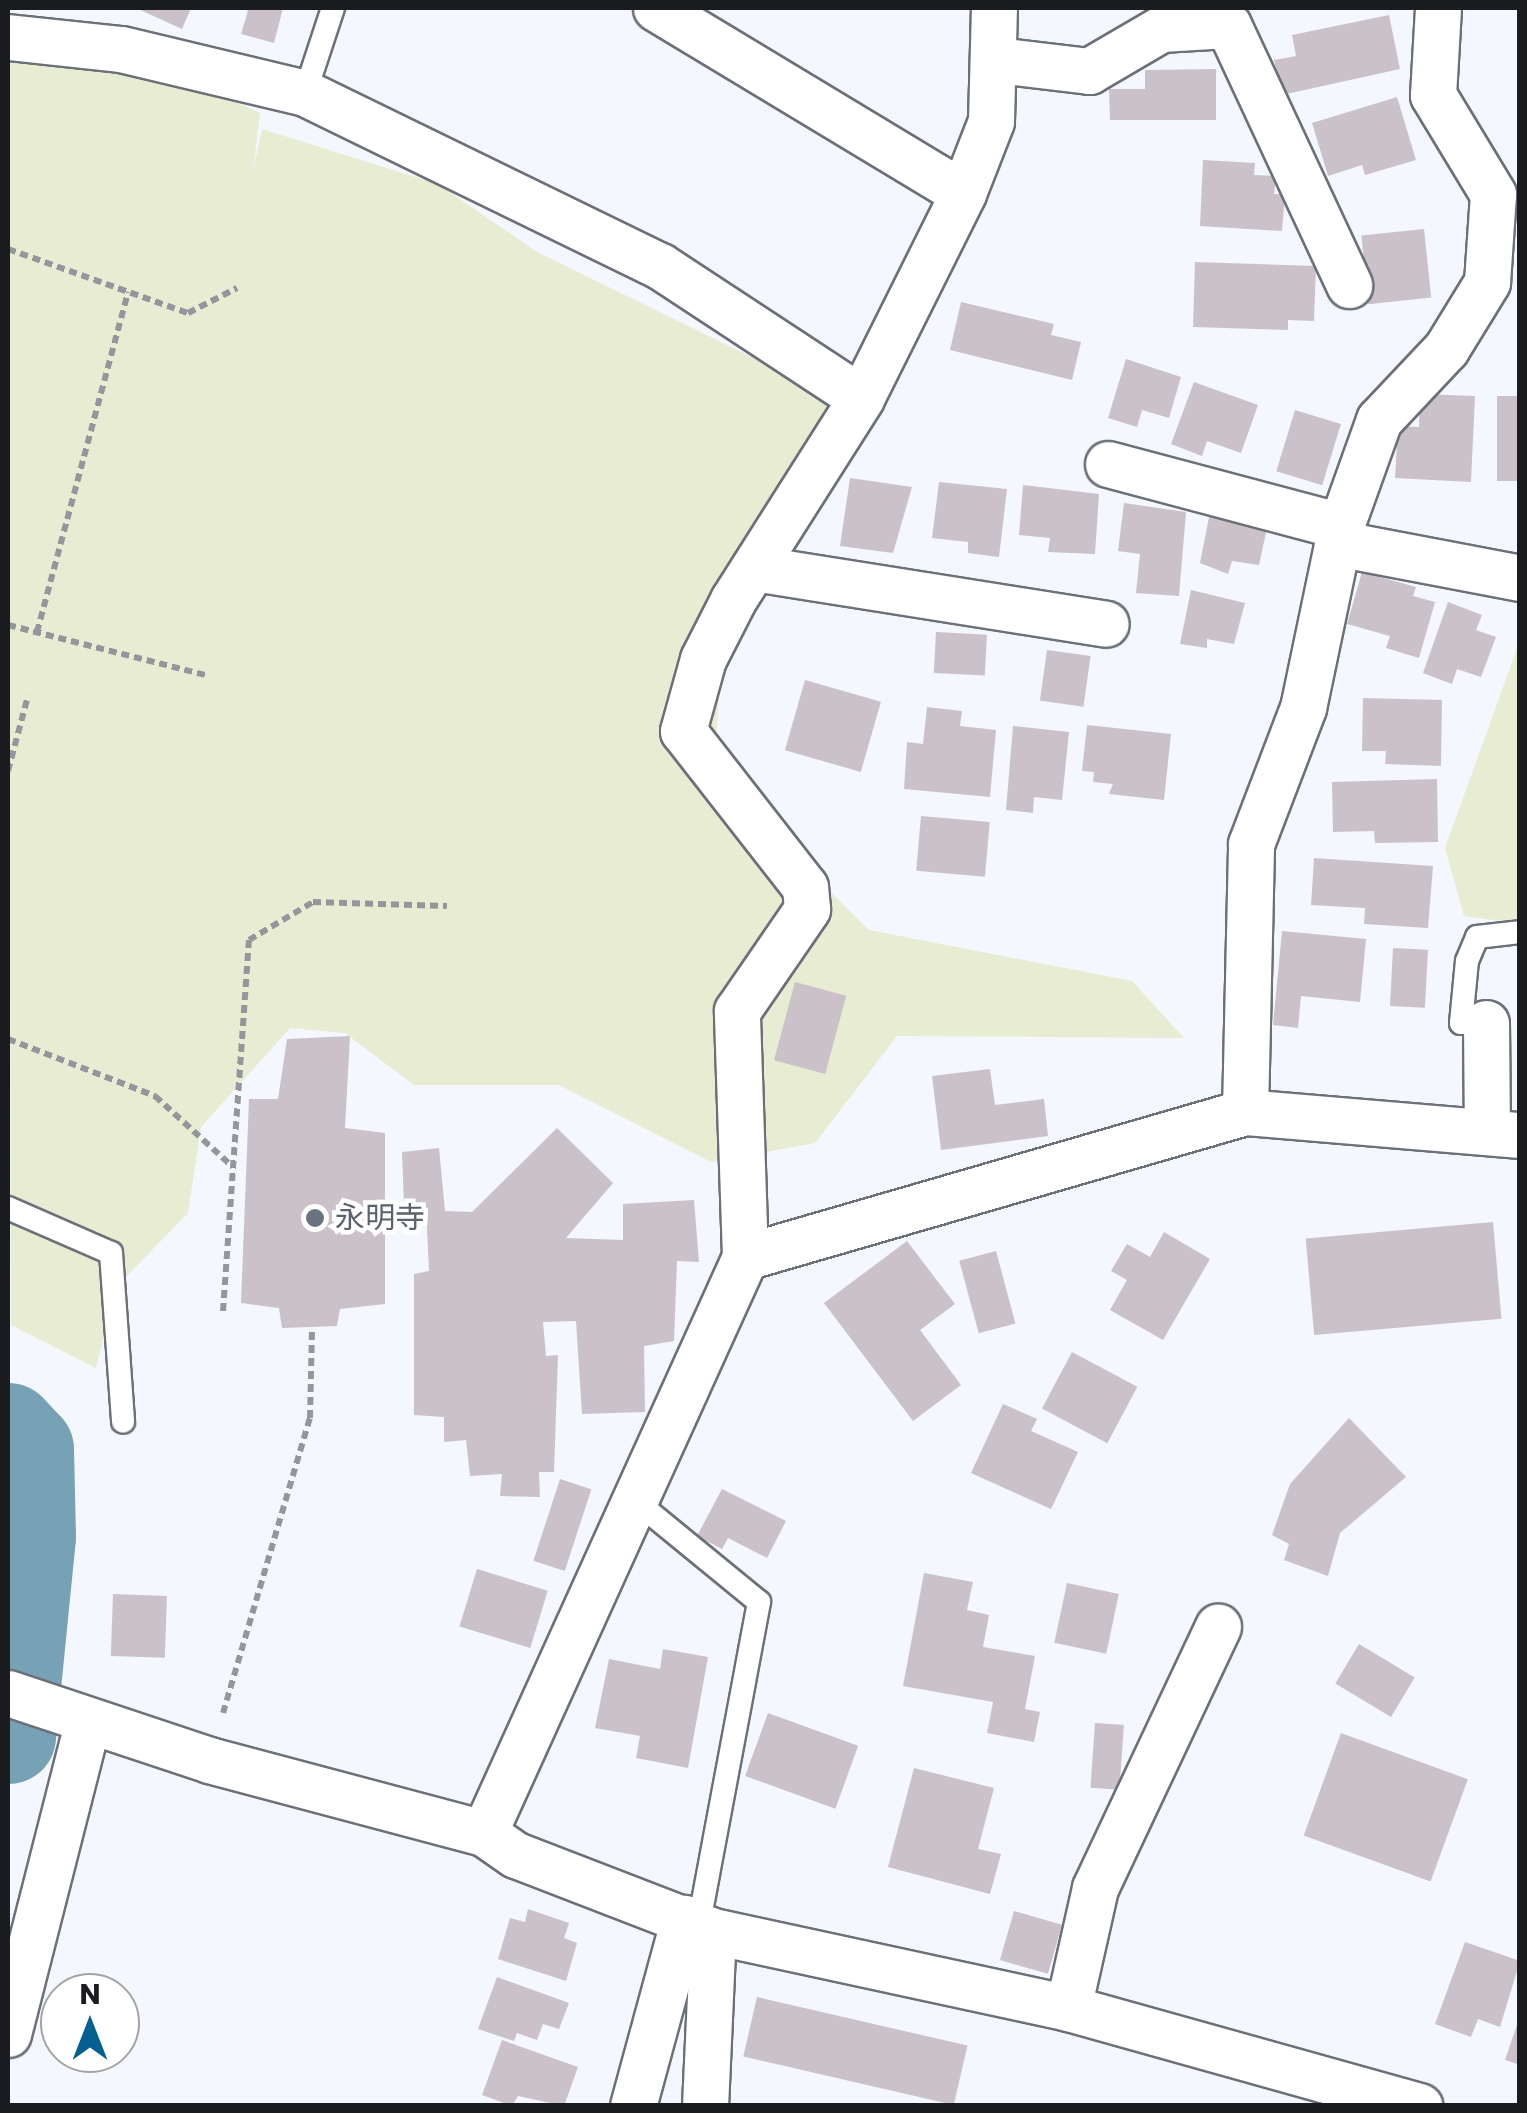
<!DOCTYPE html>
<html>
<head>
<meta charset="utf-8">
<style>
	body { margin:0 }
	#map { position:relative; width:1527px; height:2113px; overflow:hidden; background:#f4f7fd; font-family:Poppins,"Noto Sans JP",sans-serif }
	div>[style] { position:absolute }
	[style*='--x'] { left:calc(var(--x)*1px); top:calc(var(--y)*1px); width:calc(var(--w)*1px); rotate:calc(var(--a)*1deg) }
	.green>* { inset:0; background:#e7ecd3 }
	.river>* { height:95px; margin:-47.5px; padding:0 47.5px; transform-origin:47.5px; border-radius:47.5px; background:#77a2b5 }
	.building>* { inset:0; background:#cbc1c9; transform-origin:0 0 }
	.path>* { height:6px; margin-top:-3px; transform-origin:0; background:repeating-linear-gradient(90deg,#94969c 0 8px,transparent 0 13px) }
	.roads { filter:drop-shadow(2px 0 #6b7079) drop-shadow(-2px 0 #6b7079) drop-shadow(0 2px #6b7079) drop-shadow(0 -2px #6b7079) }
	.lane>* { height:22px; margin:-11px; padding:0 11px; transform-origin:11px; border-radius:11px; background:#fff }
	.street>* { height:45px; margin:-22.5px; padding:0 22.5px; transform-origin:22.5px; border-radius:22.5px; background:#fff }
	.dots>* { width:28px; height:28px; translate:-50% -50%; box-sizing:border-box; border:5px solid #fff; border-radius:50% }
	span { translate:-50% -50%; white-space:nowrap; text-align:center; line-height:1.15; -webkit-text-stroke:9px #fff; paint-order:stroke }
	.worship-label { font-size:30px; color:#5b616d }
	.left { translate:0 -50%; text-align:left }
	.frame { position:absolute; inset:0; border:10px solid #1a1c20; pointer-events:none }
	.north { position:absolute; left:40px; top:1973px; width:100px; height:100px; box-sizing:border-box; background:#fff; border:2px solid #a3a4a6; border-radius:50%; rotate:0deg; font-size:28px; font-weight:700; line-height:40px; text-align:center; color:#1a1c20 }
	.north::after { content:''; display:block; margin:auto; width:35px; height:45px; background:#046090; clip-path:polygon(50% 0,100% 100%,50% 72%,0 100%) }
</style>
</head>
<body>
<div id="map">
	<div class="green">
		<i style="clip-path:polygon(8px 37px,121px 49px,260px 113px,253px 171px,262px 129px,438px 184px,537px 252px,840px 400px,725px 602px,715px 758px,774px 836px,869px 930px,1132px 981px,1184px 1038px,897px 1036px,815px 1143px,711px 1162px,559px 1085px,414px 1085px,345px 1033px,290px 1028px,201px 1127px,188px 1213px,116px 1287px,96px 1368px,11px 1325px)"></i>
		<i style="clip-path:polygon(1519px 643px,1519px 939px,1516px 923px,1464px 916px,1445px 848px)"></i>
	</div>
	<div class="river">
		<i style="--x:8;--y:1430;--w:26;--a:47"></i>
		<i style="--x:26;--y:1449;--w:87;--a:88.7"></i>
		<i style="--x:28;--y:1536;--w:201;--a:95.7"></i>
	</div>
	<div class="building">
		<i style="clip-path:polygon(136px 8px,191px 8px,182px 29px)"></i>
		<i style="clip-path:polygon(283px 8px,274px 43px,241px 34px,248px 11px,241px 8px)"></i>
		<i style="clip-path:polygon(1389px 15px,1400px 69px,1282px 95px,1274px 60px,1296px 56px,1292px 35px)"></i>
		<i style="clip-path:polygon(1216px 69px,1216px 120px,1110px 120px,1109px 89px,1145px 89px,1145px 70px)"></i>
		<i style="clip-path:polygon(1397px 97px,1416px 160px,1365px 175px,1362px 165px,1328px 176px,1312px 123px)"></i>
		<i style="clip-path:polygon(1203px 160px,1255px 163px,1254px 175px,1276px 176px,1274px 194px,1285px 194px,1282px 231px,1200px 226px)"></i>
		<i style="left:1424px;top:229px;width:69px;height:63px;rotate:84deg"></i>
		<i style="clip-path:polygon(1195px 262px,1316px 266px,1314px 321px,1288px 320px,1288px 330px,1193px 327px)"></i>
		<i style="clip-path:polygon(961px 302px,1054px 324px,1051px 335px,1081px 342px,1072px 380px,950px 350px)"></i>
		<i style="clip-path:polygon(1126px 359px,1181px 377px,1169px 418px,1142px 410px,1137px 427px,1108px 418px)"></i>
		<i style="clip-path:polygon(1194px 382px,1258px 405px,1241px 453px,1207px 441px,1202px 456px,1171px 444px)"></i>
		<i style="clip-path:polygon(1420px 394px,1475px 396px,1471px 482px,1395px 478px,1398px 426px,1419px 427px)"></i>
		<i style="left:1497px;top:396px;width:23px;height:85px"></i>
		<i style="left:1295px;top:410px;width:48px;height:64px;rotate:17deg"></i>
		<i style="clip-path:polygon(850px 478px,912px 487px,893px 553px,840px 546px)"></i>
		<i style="clip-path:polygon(939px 482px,1007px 489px,999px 557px,968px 553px,968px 542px,932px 538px)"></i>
		<i style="clip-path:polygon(1023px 485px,1099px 494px,1095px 554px,1048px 552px,1050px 538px,1019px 535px)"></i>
		<i style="clip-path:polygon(1124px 503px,1186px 512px,1179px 596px,1136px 593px,1140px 554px,1118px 551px)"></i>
		<i style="clip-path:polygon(1210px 512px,1267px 528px,1259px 565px,1232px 561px,1228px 574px,1200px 563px)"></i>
		<i style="clip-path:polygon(1362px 572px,1416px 587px,1413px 596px,1435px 602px,1419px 658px,1386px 648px,1390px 636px,1347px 624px)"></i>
		<i style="clip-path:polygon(1191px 590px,1245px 603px,1234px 644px,1207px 639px,1207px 648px,1180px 644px)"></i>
		<i style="clip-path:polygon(1448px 602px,1482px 615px,1476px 630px,1496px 637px,1481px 677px,1457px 669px,1452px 684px,1423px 673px)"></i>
		<i style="left:936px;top:632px;width:51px;height:41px;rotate:3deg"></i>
		<i style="left:1047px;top:650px;width:44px;height:51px;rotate:8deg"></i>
		<i style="left:805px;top:680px;width:79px;height:73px;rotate:16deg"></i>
		<i style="clip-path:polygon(1363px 698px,1442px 700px,1441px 766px,1385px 764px,1386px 751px,1362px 751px)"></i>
		<i style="clip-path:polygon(927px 707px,962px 711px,960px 726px,996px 730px,990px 797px,904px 789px,907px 742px,923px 744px)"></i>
		<i style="clip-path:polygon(1087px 725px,1171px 734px,1164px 800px,1109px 794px,1113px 784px,1093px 782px,1094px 772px,1082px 771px)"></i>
		<i style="clip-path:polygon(1013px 726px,1069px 732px,1062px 800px,1034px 797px,1033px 813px,1006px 810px)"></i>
		<i style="clip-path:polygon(1437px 779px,1438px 842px,1375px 843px,1374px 831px,1333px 832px,1332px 782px)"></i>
		<i style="left:921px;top:816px;width:69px;height:55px;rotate:5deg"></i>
		<i style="clip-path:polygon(1314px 858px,1433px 866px,1428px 928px,1364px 924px,1365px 908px,1311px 905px)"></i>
		<i style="clip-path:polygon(1282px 931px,1366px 939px,1360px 1002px,1301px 996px,1298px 1028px,1273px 1025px)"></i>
		<i style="left:1393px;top:948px;width:35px;height:58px;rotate:3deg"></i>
		<i style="left:795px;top:982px;width:53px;height:81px;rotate:15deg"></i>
		<i style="clip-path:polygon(350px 1036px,345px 1128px,385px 1133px,385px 1304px,340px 1309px,337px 1326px,282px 1328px,279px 1308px,241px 1303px,249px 1099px,278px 1099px,287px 1039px)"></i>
		<i style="clip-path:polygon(990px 1069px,995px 1105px,1044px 1099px,1048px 1136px,941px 1150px,932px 1076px)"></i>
		<i style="clip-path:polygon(557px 1128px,613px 1183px,566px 1238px,623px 1240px,623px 1204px,694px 1200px,699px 1262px,677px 1261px,674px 1341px,644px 1346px,645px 1412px,582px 1414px,576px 1321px,543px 1322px,546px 1356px,558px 1355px,554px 1472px,539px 1472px,540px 1497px,500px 1496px,502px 1474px,470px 1476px,466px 1440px,444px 1442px,444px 1417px,414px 1415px,414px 1274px,429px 1271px,426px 1207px,404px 1204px,402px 1152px,439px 1148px,445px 1211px,472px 1212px)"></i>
		<i style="left:1493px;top:1222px;width:97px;height:188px;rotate:85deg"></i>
		<i style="clip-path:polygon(1164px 1232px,1210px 1259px,1163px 1340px,1110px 1310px,1127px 1280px,1111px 1271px,1127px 1244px,1150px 1257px)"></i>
		<i style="clip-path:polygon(907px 1241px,955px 1304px,920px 1330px,961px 1385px,913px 1421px,824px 1303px)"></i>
		<i style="left:996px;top:1251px;width:75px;height:38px;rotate:75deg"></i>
		<i style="left:1072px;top:1352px;width:74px;height:64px;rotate:28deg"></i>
		<i style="clip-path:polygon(1003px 1404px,1037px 1419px,1031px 1431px,1078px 1452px,1051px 1509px,971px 1473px)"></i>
		<i style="clip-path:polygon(1349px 1418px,1406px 1477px,1340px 1533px,1328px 1576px,1284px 1560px,1289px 1544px,1272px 1535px,1290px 1484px)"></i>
		<i style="left:560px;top:1479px;width:33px;height:86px;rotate:18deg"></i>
		<i style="clip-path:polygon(722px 1489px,786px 1521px,767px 1558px,728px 1538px,722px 1549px,697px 1536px)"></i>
		<i style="left:477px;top:1569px;width:74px;height:60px;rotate:17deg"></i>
		<i style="clip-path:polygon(924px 1573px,973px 1582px,967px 1610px,989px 1615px,983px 1647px,1035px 1656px,1025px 1709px,1040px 1712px,1034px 1742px,987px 1733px,993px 1702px,903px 1686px)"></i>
		<i style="left:1067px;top:1583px;width:53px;height:61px;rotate:12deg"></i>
		<i style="left:113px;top:1594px;width:54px;height:62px;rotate:2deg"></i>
		<i style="left:1359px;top:1644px;width:65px;height:46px;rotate:31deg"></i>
		<i style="clip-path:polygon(663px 1649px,708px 1657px,688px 1768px,636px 1758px,640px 1736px,595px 1728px,609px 1659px,660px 1669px)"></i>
		<i style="left:768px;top:1713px;width:96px;height:67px;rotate:20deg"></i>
		<i style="left:1095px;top:1723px;width:29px;height:65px;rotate:4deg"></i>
		<i style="left:1341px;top:1733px;width:135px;height:109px;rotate:20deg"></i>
		<i style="clip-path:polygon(914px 1768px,994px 1788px,978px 1849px,1001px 1854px,990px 1894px,888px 1867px)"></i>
		<i style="clip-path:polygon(528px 1909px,569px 1923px,564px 1938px,577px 1943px,566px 1981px,498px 1959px,510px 1918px,525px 1922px)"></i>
		<i style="left:1014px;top:1911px;width:50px;height:51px;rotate:16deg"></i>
		<i style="clip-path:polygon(1465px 1942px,1520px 1961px,1500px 2027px,1478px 2019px,1471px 2037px,1435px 2024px)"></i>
		<i style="clip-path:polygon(497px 1977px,569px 2003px,559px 2029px,543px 2024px,537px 2040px,517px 2033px,514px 2041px,478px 2029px)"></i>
		<i style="left:757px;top:1997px;width:216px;height:61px;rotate:13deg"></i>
		<i style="clip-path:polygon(1520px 2016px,1520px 2065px,1505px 2060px)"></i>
		<i style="clip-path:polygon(502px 2040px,578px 2067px,564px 2106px,518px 2096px,512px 2106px,482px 2095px)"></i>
	</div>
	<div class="path">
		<i style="--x:8;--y:249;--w:191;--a:19.6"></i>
		<i style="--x:188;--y:313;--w:55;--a:-27"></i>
		<i style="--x:8;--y:625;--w:204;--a:14.2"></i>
		<i style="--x:37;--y:632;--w:352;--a:-75"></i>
		<i style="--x:8;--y:771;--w:78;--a:-75.1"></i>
		<i style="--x:8;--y:1039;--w:158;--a:21.2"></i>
		<i style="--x:155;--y:1096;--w:105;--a:42.3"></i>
		<i style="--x:223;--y:1311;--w:372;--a:-86"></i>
		<i style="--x:249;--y:940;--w:74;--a:-30.7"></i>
		<i style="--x:313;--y:902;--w:134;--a:1.7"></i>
		<i style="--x:223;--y:1713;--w:308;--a:-73.6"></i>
		<i style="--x:310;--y:1418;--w:91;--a:-88.7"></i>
	</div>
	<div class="roads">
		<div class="lane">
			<i style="--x:305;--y:93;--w:89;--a:-71.8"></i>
			<i style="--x:1486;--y:1023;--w:25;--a:180"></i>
			<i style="--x:1461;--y:1023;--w:62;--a:-84.5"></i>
			<i style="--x:1467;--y:961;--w:26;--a:-67"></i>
			<i style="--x:1477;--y:937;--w:43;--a:-6.6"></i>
			<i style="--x:8;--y:1208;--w:112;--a:23.6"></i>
			<i style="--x:111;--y:1253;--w:169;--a:85.9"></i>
			<i style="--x:638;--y:1503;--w:156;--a:39.3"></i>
			<i style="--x:759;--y:1602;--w:328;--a:100.6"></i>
		</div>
		<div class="street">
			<i style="--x:656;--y:8;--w:358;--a:31.1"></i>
			<i style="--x:8;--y:37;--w:114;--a:6.1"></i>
			<i style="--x:121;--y:49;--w:189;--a:13.4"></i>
			<i style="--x:305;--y:93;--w:395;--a:26"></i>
			<i style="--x:660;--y:266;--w:240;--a:33.3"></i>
			<i style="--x:997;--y:60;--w:93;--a:6.8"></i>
			<i style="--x:1089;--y:71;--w:83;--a:-30.3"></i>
			<i style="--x:1161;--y:29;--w:67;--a:-3.4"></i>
			<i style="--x:1228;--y:25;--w:287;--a:65"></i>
			<i style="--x:1108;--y:464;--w:241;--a:14.9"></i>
			<i style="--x:1337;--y:543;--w:186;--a:10.8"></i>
			<i style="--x:754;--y:568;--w:356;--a:9"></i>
			<i style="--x:1486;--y:1023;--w:109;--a:89.5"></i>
			<i style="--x:1245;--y:1112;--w:268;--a:-88.7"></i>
			<i style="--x:1251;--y:844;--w:146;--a:-69.1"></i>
			<i style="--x:1303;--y:708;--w:186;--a:-78.2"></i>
			<i style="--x:1341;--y:526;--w:113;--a:-70.3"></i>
			<i style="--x:1379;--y:420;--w:98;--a:-46.7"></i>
			<i style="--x:1446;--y:349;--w:79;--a:-58.5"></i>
			<i style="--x:1487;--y:282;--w:88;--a:-86.1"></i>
			<i style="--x:1493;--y:194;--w:116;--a:-121.2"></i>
			<i style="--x:1433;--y:95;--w:87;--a:-86.7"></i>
			<i style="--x:745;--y:1257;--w:521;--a:-16.17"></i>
			<i style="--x:1245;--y:1112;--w:276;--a:4.8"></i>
			<i style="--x:8;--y:1693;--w:212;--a:18.4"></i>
			<i style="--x:209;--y:1760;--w:285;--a:14.9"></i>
			<i style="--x:484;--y:1833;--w:39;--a:35"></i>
			<i style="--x:516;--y:1855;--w:211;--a:21.1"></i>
			<i style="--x:713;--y:1931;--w:363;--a:12.2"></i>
			<i style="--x:1068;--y:2008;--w:365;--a:15.6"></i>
			<i style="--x:484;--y:1833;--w:632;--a:-65.62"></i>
			<i style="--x:745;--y:1257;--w:246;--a:-91.9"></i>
			<i style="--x:737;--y:1011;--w:124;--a:-55.5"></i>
			<i style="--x:807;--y:909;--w:22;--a:-95"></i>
			<i style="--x:805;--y:887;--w:198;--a:-128"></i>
			<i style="--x:683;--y:731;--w:75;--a:-74.5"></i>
			<i style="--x:703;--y:659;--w:66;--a:-63"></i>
			<i style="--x:733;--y:600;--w:239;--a:-57.6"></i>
			<i style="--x:861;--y:398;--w:229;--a:-63.5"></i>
			<i style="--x:963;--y:193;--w:77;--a:-68.7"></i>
			<i style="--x:991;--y:121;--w:113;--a:-88.5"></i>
			<i style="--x:1068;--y:2008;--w:123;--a:-77.3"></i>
			<i style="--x:1095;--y:1888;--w:289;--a:-64.8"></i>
			<i style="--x:8;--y:2034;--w:320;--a:-75.7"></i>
			<i style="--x:633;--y:2106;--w:195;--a:-74.8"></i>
			<i style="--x:705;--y:2106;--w:175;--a:-87.4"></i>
		</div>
	</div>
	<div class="dots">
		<i style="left:315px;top:1218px;background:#6b7280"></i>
	</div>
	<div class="worship-label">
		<span class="left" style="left:335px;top:1218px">永明寺</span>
	</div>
	<div class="frame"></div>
	<div class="north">N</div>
</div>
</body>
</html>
